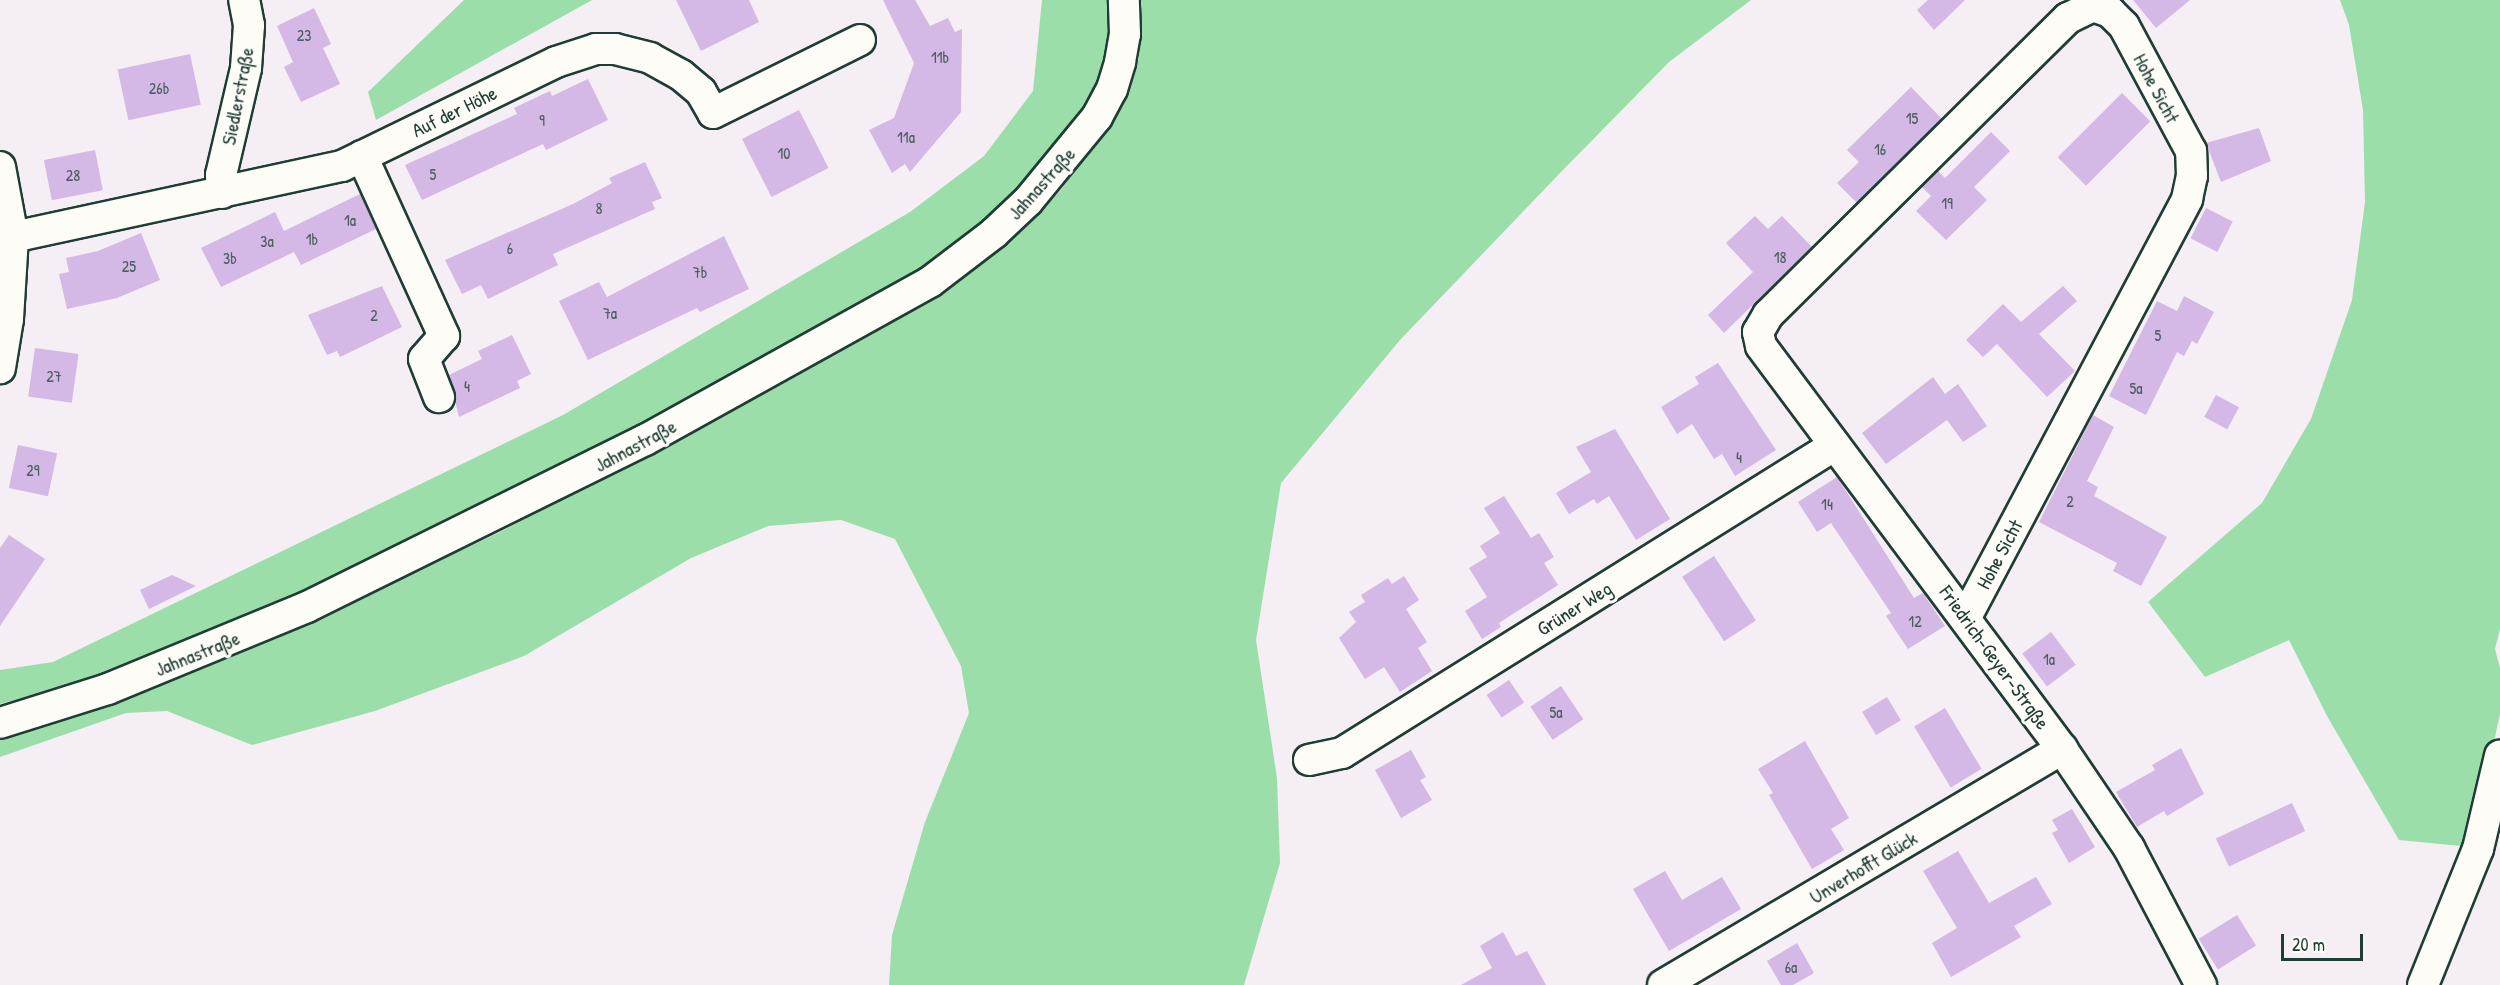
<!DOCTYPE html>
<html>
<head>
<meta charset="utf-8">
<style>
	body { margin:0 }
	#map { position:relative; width:2500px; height:985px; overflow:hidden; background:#f5eef4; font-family:"Patrick Hand",sans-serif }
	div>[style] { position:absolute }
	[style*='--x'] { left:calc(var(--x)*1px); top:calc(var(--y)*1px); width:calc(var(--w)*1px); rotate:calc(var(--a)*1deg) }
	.green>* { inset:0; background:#9bdea9 }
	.building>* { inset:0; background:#d4b8e6; transform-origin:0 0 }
	.roads { filter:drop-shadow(2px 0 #1f3d34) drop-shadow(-2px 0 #1f3d34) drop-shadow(0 2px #1f3d34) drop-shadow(0 -2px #1f3d34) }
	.minor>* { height:30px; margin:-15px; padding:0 15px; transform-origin:15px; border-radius:15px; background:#fdfcf7 }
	span { translate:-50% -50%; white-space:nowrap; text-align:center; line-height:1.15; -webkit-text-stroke:6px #fdfcf7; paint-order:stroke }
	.number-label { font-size:16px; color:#4c5c60 }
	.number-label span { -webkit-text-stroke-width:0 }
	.street-label { font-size:20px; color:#1f3d34 }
	.scale { position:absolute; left:2281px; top:934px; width:82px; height:27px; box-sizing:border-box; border:3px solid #1f3d34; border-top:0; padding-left:8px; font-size:18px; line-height:21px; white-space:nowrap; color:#1f3d34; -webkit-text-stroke:4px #fdfcf7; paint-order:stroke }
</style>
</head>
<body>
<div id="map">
	<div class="green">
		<i style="clip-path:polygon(464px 0,592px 0,376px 120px,368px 92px)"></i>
		<i style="clip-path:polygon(1042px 0,1110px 0,1107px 49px,1096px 89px,1043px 166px,985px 221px,922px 271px,639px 428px,300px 595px,94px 681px,0 704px,0 670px,53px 662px,563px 415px,910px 212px,984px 156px,1033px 91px)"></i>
		<i style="clip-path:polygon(1139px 0,1751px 0,1669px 62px,1561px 172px,1400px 340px,1281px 483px,1256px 640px,1277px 778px,1280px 863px,1244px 985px,889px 985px,892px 935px,925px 822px,969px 713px,961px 666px,895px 539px,841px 520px,768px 526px,691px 558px,524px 656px,375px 711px,252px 745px,167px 711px,126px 713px,0 757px,0 741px,127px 699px,312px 620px,498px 533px,802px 373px,937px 295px,1022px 231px,1061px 190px,1111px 124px,1128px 93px,1139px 57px)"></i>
		<i style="clip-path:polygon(2340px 0,2500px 0,2500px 629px,2495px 649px,2500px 668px,2500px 714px,2471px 847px,2399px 840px,2327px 716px,2289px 640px,2205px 677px,2148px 602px,2262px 503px,2311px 419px,2352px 300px,2365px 202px,2363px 110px,2349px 25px)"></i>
	</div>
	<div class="building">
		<i style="clip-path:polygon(676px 0,749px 0,759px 22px,701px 51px)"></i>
		<i style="clip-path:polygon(883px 0,915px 0,930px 26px,948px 18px,955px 32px,962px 29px,961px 112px,910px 172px,905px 164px,892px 173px,869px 130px,894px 118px,914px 63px)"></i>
		<i style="clip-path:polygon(1928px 0,1965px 0,1934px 30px,1917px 10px)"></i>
		<i style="clip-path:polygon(2133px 0,2190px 0,2156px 28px)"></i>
		<i style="clip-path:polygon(314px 8px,331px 44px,323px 48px,340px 84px,301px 102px,284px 67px,293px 62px,277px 26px)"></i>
		<i style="left:190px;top:54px;width:52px;height:74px;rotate:78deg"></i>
		<i style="clip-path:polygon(588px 79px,608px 120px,546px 150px,543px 144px,422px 200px,405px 165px,517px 114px,514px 108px,550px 91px,552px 96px)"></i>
		<i style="clip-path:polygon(1911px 87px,1942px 119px,1857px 203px,1837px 183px,1859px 162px,1847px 150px)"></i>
		<i style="left:2122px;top:93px;width:40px;height:91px;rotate:45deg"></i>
		<i style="left:799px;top:110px;width:65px;height:64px;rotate:63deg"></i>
		<i style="clip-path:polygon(2259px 128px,2271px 161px,2221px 182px,2206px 143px)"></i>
		<i style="clip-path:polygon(1991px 132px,2010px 151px,1974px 187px,1987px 200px,1946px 240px,1916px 211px,1931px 196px,1922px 187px,1938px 171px,1945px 178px)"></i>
		<i style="left:95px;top:150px;width:41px;height:52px;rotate:79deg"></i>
		<i style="clip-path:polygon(645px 162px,662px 198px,652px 202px,655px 209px,553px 254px,558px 265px,488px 299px,481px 285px,462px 294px,445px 260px,573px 204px,612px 183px,609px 178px)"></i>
		<i style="clip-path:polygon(360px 194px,376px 229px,301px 265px,294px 252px,221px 287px,201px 248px,275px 212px,284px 231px)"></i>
		<i style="left:2206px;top:208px;width:30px;height:34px;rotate:27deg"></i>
		<i style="clip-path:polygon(1755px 216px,1768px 229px,1782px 216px,1812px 247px,1724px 333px,1708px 315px,1753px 272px,1726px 243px)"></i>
		<i style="clip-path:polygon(141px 233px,160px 280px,117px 298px,67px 309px,59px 274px,69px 272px,66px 258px,98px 251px)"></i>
		<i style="clip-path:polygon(724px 236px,749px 289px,700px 312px,697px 308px,588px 360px,559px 301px,599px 282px,607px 297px)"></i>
		<i style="clip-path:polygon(382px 286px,402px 327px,340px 357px,337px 351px,327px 355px,308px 315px)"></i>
		<i style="clip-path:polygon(2063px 286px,2077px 301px,2039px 334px,2075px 371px,2047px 397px,1997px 344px,1983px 357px,1966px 340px,2003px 304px,2021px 322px)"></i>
		<i style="clip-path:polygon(2184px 296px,2214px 312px,2197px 344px,2192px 341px,2184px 356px,2177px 352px,2146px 415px,2109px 396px,2157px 301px,2177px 311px)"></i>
		<i style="clip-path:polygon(512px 335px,531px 374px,517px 381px,520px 388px,459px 417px,449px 375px,482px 359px,478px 351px)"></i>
		<i style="left:35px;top:348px;width:44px;height:49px;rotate:8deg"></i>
		<i style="clip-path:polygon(1718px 363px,1776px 450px,1735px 476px,1722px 454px,1714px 459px,1692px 424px,1677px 434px,1661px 407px,1699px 384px,1695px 377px)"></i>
		<i style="clip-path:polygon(1933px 377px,1945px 394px,1958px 384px,1987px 426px,1963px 442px,1947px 420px,1886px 464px,1862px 433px)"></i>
		<i style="left:2216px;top:395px;width:26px;height:25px;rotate:28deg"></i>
		<i style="clip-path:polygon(2093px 415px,2114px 427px,2087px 481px,2098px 487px,2094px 496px,2167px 537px,2141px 586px,2113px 571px,2117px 563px,2039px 522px)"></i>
		<i style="clip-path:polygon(1615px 429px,1670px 519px,1636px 540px,1609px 496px,1597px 504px,1594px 499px,1569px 514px,1556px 493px,1591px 472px,1576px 447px)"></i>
		<i style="left:18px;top:445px;width:40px;height:44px;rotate:12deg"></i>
		<i style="clip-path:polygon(1837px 477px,1914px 598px,1923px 593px,1945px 626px,1908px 649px,1886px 616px,1891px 613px,1831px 523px,1817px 532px,1798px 502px)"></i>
		<i style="clip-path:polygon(1504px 496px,1531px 538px,1539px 533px,1554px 557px,1544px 563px,1558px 585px,1499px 623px,1501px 627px,1482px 639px,1465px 611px,1487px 597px,1469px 568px,1487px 557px,1480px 546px,1500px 533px,1484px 508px)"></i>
		<i style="clip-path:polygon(9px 535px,45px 559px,0 626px,0 548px)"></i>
		<i style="left:1714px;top:556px;width:77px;height:38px;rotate:57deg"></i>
		<i style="clip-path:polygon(172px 575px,196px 586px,149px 609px,140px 590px)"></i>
		<i style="clip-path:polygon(1404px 576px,1419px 600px,1406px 609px,1427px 642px,1418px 648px,1432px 671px,1400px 692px,1384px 667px,1365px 679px,1339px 638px,1356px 622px,1349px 612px,1365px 602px,1361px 595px,1388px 578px,1392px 584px)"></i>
		<i style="left:2051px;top:632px;width:41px;height:36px;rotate:53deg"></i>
		<i style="left:1509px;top:680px;width:27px;height:27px;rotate:56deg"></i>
		<i style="left:1561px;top:686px;width:40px;height:37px;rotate:56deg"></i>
		<i style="left:1887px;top:697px;width:27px;height:29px;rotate:59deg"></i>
		<i style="left:1945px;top:708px;width:71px;height:36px;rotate:59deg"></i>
		<i style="clip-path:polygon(1805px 741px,1849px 818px,1831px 829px,1844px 850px,1812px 869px,1769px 795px,1773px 793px,1758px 769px)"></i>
		<i style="clip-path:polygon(2181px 748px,2204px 794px,2167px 816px,2164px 811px,2137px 827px,2116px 792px,2155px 770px,2152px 765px)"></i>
		<i style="clip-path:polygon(1411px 750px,1426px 777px,1420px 780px,1432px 800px,1401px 818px,1375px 770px)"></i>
		<i style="left:2292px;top:803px;width:31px;height:84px;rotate:65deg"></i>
		<i style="clip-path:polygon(2072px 809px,2095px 847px,2069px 863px,2052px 833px,2058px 830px,2052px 820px)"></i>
		<i style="clip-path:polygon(1958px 851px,1989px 903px,2036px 877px,2052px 904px,2014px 926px,2021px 937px,1951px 977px,1932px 943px,1957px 928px,1923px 871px)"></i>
		<i style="clip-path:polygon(1665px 871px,1682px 900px,1722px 877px,1741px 909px,1669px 951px,1633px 889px)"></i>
		<i style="left:2237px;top:915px;width:36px;height:45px;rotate:58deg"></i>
		<i style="clip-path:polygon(1503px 932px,1516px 956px,1527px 951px,1546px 985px,1461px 985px,1492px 968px,1480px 946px)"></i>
		<i style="clip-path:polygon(1797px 943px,1814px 973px,1793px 985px,1781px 985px,1767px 961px)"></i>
	</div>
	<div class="roads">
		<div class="minor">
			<i style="--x:362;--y:156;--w:198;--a:65.5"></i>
			<i style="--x:444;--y:336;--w:30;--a:131"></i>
			<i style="--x:424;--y:359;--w:41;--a:68.5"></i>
			<i style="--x:0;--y:167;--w:71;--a:79.5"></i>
			<i style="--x:13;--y:237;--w:82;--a:93.5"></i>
			<i style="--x:8;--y:319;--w:50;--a:99.3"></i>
			<i style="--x:222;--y:193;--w:18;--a:-93"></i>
			<i style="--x:221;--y:175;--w:110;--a:-76.8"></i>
			<i style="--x:246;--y:68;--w:43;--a:-86"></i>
			<i style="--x:249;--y:25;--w:25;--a:-101"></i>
			<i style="--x:13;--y:237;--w:337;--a:-12.2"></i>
			<i style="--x:342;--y:166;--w:238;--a:-25.9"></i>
			<i style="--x:556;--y:62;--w:42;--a:-18"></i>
			<i style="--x:596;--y:49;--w:19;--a:0"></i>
			<i style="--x:615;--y:49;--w:36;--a:14"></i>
			<i style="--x:650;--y:58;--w:35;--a:29"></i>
			<i style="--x:681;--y:75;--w:26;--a:40"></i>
			<i style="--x:701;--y:92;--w:24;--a:60"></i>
			<i style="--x:713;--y:113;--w:164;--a:-26.4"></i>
			<i style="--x:1966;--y:617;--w:473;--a:-62.1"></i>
			<i style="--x:2187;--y:199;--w:24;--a:-78"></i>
			<i style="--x:2192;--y:176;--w:25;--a:-92"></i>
			<i style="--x:2191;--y:151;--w:142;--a:-118.2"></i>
			<i style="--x:2124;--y:26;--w:20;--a:-135"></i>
			<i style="--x:2110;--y:12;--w:18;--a:-161"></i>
			<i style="--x:2093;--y:6;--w:28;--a:154"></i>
			<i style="--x:2068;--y:18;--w:422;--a:135.3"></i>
			<i style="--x:1768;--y:315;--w:20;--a:120"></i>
			<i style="--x:1758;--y:332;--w:14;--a:78"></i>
			<i style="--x:1761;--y:346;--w:503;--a:53.24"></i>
			<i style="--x:2062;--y:749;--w:120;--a:55.9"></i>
			<i style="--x:2129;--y:848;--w:155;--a:62.3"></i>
			<i style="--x:0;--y:723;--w:113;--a:-17.5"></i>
			<i style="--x:108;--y:689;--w:215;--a:-22.4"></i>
			<i style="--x:307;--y:607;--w:377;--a:-26.3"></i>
			<i style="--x:645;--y:440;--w:326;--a:-29"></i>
			<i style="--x:930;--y:282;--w:81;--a:-37.4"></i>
			<i style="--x:994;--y:233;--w:47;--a:-43.3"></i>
			<i style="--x:1028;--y:201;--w:109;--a:-50.6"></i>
			<i style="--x:1097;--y:117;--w:32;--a:-62"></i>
			<i style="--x:1112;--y:89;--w:28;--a:-73"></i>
			<i style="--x:1120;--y:62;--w:28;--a:-80"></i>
			<i style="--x:1125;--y:34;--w:34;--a:-92"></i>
			<i style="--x:1309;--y:760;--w:34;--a:-12"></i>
			<i style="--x:1342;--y:753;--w:581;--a:-31.99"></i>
			<i style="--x:1663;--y:985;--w:464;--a:-30.6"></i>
			<i style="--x:2423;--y:985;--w:147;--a:-68"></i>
			<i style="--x:2478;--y:849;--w:96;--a:-76.7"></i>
		</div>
	</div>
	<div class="number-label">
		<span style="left:304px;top:35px">23</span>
		<span style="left:940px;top:57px">11b</span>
		<span style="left:159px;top:88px">26b</span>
		<span style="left:1912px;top:118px">15</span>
		<span style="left:542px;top:120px">9</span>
		<span style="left:906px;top:137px">11a</span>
		<span style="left:1880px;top:149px">16</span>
		<span style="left:784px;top:153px">10</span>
		<span style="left:433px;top:174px">5</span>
		<span style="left:73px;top:175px">28</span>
		<span style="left:1947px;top:203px">19</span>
		<span style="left:599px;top:208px">8</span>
		<span style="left:350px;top:220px">1a</span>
		<span style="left:312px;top:239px">1b</span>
		<span style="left:267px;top:241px">3a</span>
		<span style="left:510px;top:248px">6</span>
		<span style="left:1780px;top:257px">18</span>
		<span style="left:230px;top:258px">3b</span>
		<span style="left:129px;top:266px">25</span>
		<span style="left:700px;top:272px">7b</span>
		<span style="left:610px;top:313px">7a</span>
		<span style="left:374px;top:315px">2</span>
		<span style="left:2158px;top:335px">5</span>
		<span style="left:54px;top:376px">27</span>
		<span style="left:467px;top:386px">4</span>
		<span style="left:2136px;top:388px">5a</span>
		<span style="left:1739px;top:457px">4</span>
		<span style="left:33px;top:470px">29</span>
		<span style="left:2070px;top:501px">2</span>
		<span style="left:1827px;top:504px">14</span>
		<span style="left:1915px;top:621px">12</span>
		<span style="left:2049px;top:659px">1a</span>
		<span style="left:1556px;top:712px">5a</span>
		<span style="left:1791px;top:967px">6a</span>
	</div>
	<div class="street-label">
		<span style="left:2157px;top:88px;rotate:62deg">Hohe Sicht</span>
		<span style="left:237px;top:96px;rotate:-79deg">Siedlerstraße</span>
		<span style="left:454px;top:111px;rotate:-26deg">Auf der Höhe</span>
		<span style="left:1041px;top:183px;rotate:-48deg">Jahnastraße</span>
		<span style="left:635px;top:445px;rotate:-28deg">Jahnastraße</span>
		<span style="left:1999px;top:554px;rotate:-62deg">Hohe Sicht</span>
		<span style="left:1574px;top:608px;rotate:-32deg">Grüner Weg</span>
		<span style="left:197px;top:653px;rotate:-22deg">Jahnastraße</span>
		<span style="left:1995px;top:657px;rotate:54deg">Friedrich-Geyer-Straße</span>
		<span style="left:1863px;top:867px;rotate:-31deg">Unverhofft Glück</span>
	</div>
	<div class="scale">20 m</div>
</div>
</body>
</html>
